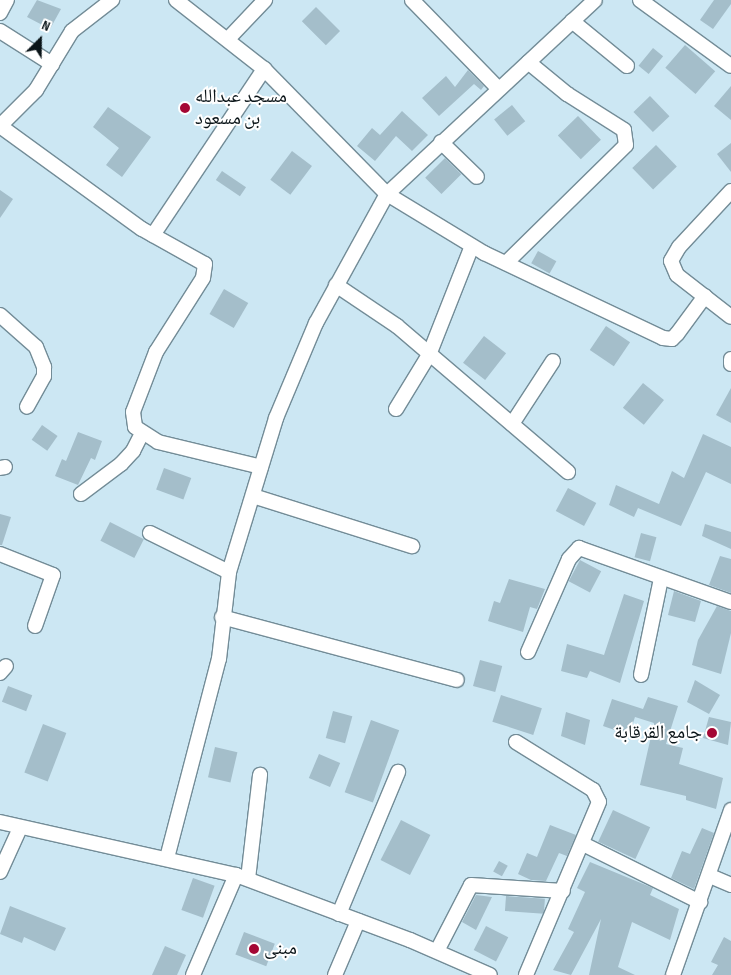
<!DOCTYPE html>
<html>
<head>
<meta charset="utf-8">
<style>
	body { margin:0 }
	#map { position:relative; width:731px; height:975px; overflow:hidden; background:#cce7f3; font-family:"Sofia Sans Condensed","Noto Naskh Arabic",sans-serif }
	div>[style] { position:absolute }
	[style*='--x'] { left:calc(var(--x)*1px); top:calc(var(--y)*1px); width:calc(var(--w)*1px); rotate:calc(var(--a)*1deg) }
	.building>* { inset:0; background:#a4beca; transform-origin:0 0 }
	.roads { filter:drop-shadow(1px 0 #738c97) drop-shadow(-1px 0 #738c97) drop-shadow(0 1px #738c97) drop-shadow(0 -1px #738c97) }
	.minor>* { height:14px; margin:-7px; padding:0 7px; transform-origin:7px; border-radius:7px; background:#fff }
	.dots>* { width:14px; height:14px; translate:-50% -50%; box-sizing:border-box; border:2px solid #fff; border-radius:50% }
	span { translate:-50% -50%; white-space:nowrap; text-align:center; line-height:1.15; -webkit-text-stroke:4px #fff; paint-order:stroke }
	.poi-label { font-size:19px; color:#0a1418 }
	.left { translate:0 -50%; text-align:left }
	.right { translate:-100% -50%; text-align:right }
	.north { position:absolute; left:15px; top:15px; width:50px; height:50px; -webkit-text-stroke:4px #fff; paint-order:stroke; rotate:23deg; font-size:14px; font-weight:700; line-height:20px; text-align:center; color:#0a1418 }
	.north::after { content:''; display:block; margin:auto; width:18px; height:22px; background:#0a1418; clip-path:polygon(50% 0,100% 100%,50% 72%,0 100%) }
</style>
</head>
<body>
<div id="map">
	<div class="building">
		<i style="clip-path:polygon(37px 0,61px 9px,50px 29px,27px 17px)"></i>
		<i style="clip-path:polygon(714px 0,731px 0,731px 4px,713px 29px,700px 20px)"></i>
		<i style="left:316px;top:7px;width:34px;height:20px;rotate:45deg"></i>
		<i style="left:685px;top:45px;width:40px;height:30px;rotate:41deg"></i>
		<i style="left:653px;top:48px;width:13px;height:23px;rotate:39deg"></i>
		<i style="clip-path:polygon(468px 70px,484px 86px,481px 90px,474px 84px,439px 116px,422px 98px,446px 76px,455px 87px)"></i>
		<i style="clip-path:polygon(731px 86px,731px 120px,714px 106px)"></i>
		<i style="left:650px;top:96px;width:28px;height:23px;rotate:46deg"></i>
		<i style="left:512px;top:105px;width:21px;height:23px;rotate:51deg"></i>
		<i style="clip-path:polygon(108px 107px,151px 137px,122px 177px,106px 165px,119px 148px,93px 127px)"></i>
		<i style="clip-path:polygon(402px 111px,428px 135px,412px 151px,396px 136px,375px 161px,357px 146px,372px 128px,380px 135px)"></i>
		<i style="left:578px;top:116px;width:33px;height:28px;rotate:46deg"></i>
		<i style="clip-path:polygon(731px 143px,731px 172px,717px 154px)"></i>
		<i style="left:656px;top:145px;width:30px;height:33px;rotate:46deg"></i>
		<i style="left:292px;top:151px;width:25px;height:36px;rotate:37deg"></i>
		<i style="left:445px;top:158px;width:23px;height:28px;rotate:45deg"></i>
		<i style="left:222px;top:171px;width:29px;height:11px;rotate:34deg"></i>
		<i style="clip-path:polygon(0 190px,13px 199px,0 218px)"></i>
		<i style="left:538px;top:251px;width:21px;height:14px;rotate:29deg"></i>
		<i style="left:224px;top:289px;width:28px;height:29px;rotate:30deg"></i>
		<i style="left:606px;top:326px;width:29px;height:29px;rotate:34deg"></i>
		<i style="left:484px;top:336px;width:28px;height:34px;rotate:38deg"></i>
		<i style="left:643px;top:383px;width:27px;height:32px;rotate:39deg"></i>
		<i style="clip-path:polygon(731px 388px,731px 423px,716px 415px)"></i>
		<i style="left:42px;top:425px;width:19px;height:18px;rotate:35deg"></i>
		<i style="clip-path:polygon(78px 432px,102px 441px,95px 460px,91px 458px,78px 485px,55px 476px,62px 459px,66px 461px)"></i>
		<i style="clip-path:polygon(703px 434px,731px 447px,731px 484px,706px 472px,681px 526px,638px 508px,634px 517px,609px 505px,616px 485px,659px 504px,672px 471px,684px 478px)"></i>
		<i style="left:164px;top:468px;width:29px;height:23px;rotate:20deg"></i>
		<i style="left:568px;top:488px;width:32px;height:26px;rotate:28deg"></i>
		<i style="clip-path:polygon(0 514px,11px 517px,2px 545px,0 545px)"></i>
		<i style="left:110px;top:522px;width:38px;height:21px;rotate:27deg"></i>
		<i style="clip-path:polygon(705px 524px,731px 532px,731px 549px,702px 536px)"></i>
		<i style="left:641px;top:533px;width:16px;height:25px;rotate:15deg"></i>
		<i style="clip-path:polygon(720px 556px,731px 559px,731px 593px,709px 585px)"></i>
		<i style="left:580px;top:560px;width:24px;height:24px;rotate:28deg"></i>
		<i style="clip-path:polygon(509px 579px,545px 589px,537px 609px,530px 607px,523px 632px,488px 621px,494px 601px,500px 603px)"></i>
		<i style="clip-path:polygon(674px 591px,701px 601px,695px 622px,668px 615px)"></i>
		<i style="clip-path:polygon(624px 594px,644px 601px,620px 683px,590px 671px,587px 678px,561px 671px,567px 644px,604px 655px)"></i>
		<i style="clip-path:polygon(717px 606px,731px 611px,731px 633px,721px 674px,692px 665px,698px 640px)"></i>
		<i style="left:480px;top:660px;width:23px;height:27px;rotate:15deg"></i>
		<i style="clip-path:polygon(695px 680px,720px 695px,709px 714px,687px 702px)"></i>
		<i style="left:8px;top:686px;width:26px;height:17px;rotate:21deg"></i>
		<i style="left:501px;top:695px;width:43px;height:28px;rotate:18deg"></i>
		<i style="clip-path:polygon(648px 697px,678px 706px,666px 744px,683px 748px,679px 764px,723px 778px,716px 809px,686px 800px,686px 796px,640px 785px,654px 723px,635px 717px,629px 735px,603px 726px,612px 699px,643px 709px)"></i>
		<i style="left:333px;top:711px;width:20px;height:28px;rotate:15deg"></i>
		<i style="clip-path:polygon(566px 712px,590px 720px,585px 745px,561px 736px)"></i>
		<i style="clip-path:polygon(709px 717px,731px 722px,728px 745px,703px 738px)"></i>
		<i style="left:371px;top:720px;width:30px;height:77px;rotate:20deg"></i>
		<i style="left:43px;top:724px;width:25px;height:52px;rotate:21deg"></i>
		<i style="left:215px;top:747px;width:23px;height:31px;rotate:13deg"></i>
		<i style="left:319px;top:754px;width:23px;height:26px;rotate:23deg"></i>
		<i style="left:613px;top:810px;width:41px;height:35px;rotate:25deg"></i>
		<i style="left:401px;top:820px;width:33px;height:45px;rotate:27deg"></i>
		<i style="clip-path:polygon(550px 825px,576px 835px,567px 856px,559px 853px,546px 881px,531px 880px,518px 874px,527px 853px,537px 857px)"></i>
		<i style="clip-path:polygon(702px 828px,714px 833px,694px 889px,671px 878px,682px 851px,690px 854px)"></i>
		<i style="left:499px;top:861px;width:10px;height:12px;rotate:29deg"></i>
		<i style="clip-path:polygon(590px 862px,653px 888px,650px 895px,679px 909px,670px 940px,632px 922px,618px 967px,635px 975px,589px 975px,601px 919px,571px 975px,553px 970px,574px 932px,568px 929px,585px 892px,577px 888px)"></i>
		<i style="left:193px;top:878px;width:23px;height:34px;rotate:20deg"></i>
		<i style="clip-path:polygon(476px 895px,492px 897px,476px 930px,462px 922px)"></i>
		<i style="left:506px;top:896px;width:39px;height:15px;rotate:4deg"></i>
		<i style="clip-path:polygon(10px 906px,66px 928px,55px 951px,24px 937px,22px 943px,0 934px)"></i>
		<i style="left:486px;top:926px;width:25px;height:27px;rotate:27deg"></i>
		<i style="left:244px;top:932px;width:33px;height:24px;rotate:21deg"></i>
		<i style="clip-path:polygon(724px 937px,731px 941px,731px 975px,712px 975px,718px 965px,711px 962px)"></i>
		<i style="clip-path:polygon(165px 946px,186px 955px,177px 975px,152px 975px)"></i>
	</div>
	<div class="roads">
		<div class="minor">
			<i style="--x:176;--y:0;--w:112;--a:38.1"></i>
			<i style="--x:264;--y:69;--w:175;--a:45.5"></i>
			<i style="--x:387;--y:194;--w:114;--a:31.3"></i>
			<i style="--x:484;--y:253;--w:198;--a:25.4"></i>
			<i style="--x:663;--y:338;--w:9;--a:6"></i>
			<i style="--x:672;--y:339;--w:7;--a:-45"></i>
			<i style="--x:677;--y:334;--w:47;--a:-53.6"></i>
			<i style="--x:412;--y:0;--w:123;--a:45.7"></i>
			<i style="--x:640;--y:0;--w:112;--a:36"></i>
			<i style="--x:0;--y:13;--w:15;--a:-62"></i>
			<i style="--x:572;--y:21;--w:71;--a:39.3"></i>
			<i style="--x:0;--y:31;--w:62;--a:32.4"></i>
			<i style="--x:228;--y:39;--w:54;--a:-46.5"></i>
			<i style="--x:0;--y:126;--w:175;--a:36"></i>
			<i style="--x:142;--y:229;--w:72;--a:29.1"></i>
			<i style="--x:205;--y:264;--w:14;--a:98"></i>
			<i style="--x:203;--y:278;--w:88;--a:122.4"></i>
			<i style="--x:156;--y:352;--w:64;--a:111"></i>
			<i style="--x:133;--y:412;--w:15;--a:82"></i>
			<i style="--x:135;--y:427;--w:27;--a:33"></i>
			<i style="--x:158;--y:442;--w:106;--a:13.6"></i>
			<i style="--x:0;--y:126;--w:51;--a:-45"></i>
			<i style="--x:36;--y:90;--w:69;--a:-58.6"></i>
			<i style="--x:72;--y:31;--w:51;--a:-37.8"></i>
			<i style="--x:441;--y:142;--w:50;--a:44.2"></i>
			<i style="--x:731;--y:191;--w:76;--a:132.9"></i>
			<i style="--x:679;--y:247;--w:16;--a:120"></i>
			<i style="--x:671;--y:261;--w:15;--a:67"></i>
			<i style="--x:677;--y:275;--w:68;--a:37.9"></i>
			<i style="--x:153;--y:235;--w:200;--a:-56.2"></i>
			<i style="--x:506;--y:263;--w:168;--a:-44.5"></i>
			<i style="--x:626;--y:145;--w:15;--a:-98"></i>
			<i style="--x:624;--y:130;--w:67;--a:-147.7"></i>
			<i style="--x:567;--y:94;--w:50;--a:-140.6"></i>
			<i style="--x:336;--y:285;--w:73;--a:33.9"></i>
			<i style="--x:397;--y:326;--w:225;--a:40.5"></i>
			<i style="--x:0;--y:315;--w:48;--a:41.6"></i>
			<i style="--x:36;--y:347;--w:22;--a:68"></i>
			<i style="--x:44;--y:367;--w:9;--a:90"></i>
			<i style="--x:44;--y:376;--w:35;--a:119"></i>
			<i style="--x:731;--y:359;--w:5;--a:90"></i>
			<i style="--x:396;--y:409;--w:63;--a:-58.6"></i>
			<i style="--x:429;--y:355;--w:117;--a:-68.5"></i>
			<i style="--x:512;--y:424;--w:75;--a:-56.9"></i>
			<i style="--x:0;--y:468;--w:5;--a:-11"></i>
			<i style="--x:81;--y:494;--w:50;--a:-36.9"></i>
			<i style="--x:121;--y:464;--w:18;--a:-47"></i>
			<i style="--x:133;--y:451;--w:20;--a:-63"></i>
			<i style="--x:253;--y:496;--w:167;--a:17.5"></i>
			<i style="--x:150;--y:533;--w:88;--a:26.3"></i>
			<i style="--x:0;--y:554;--w:57;--a:21.6"></i>
			<i style="--x:53;--y:575;--w:54;--a:109.4"></i>
			<i style="--x:222;--y:617;--w:243;--a:15"></i>
			<i style="--x:528;--y:652;--w:102;--a:-66.2"></i>
			<i style="--x:569;--y:559;--w:15;--a:-48"></i>
			<i style="--x:579;--y:548;--w:161;--a:19.6"></i>
			<i style="--x:0;--y:673;--w:9;--a:-49"></i>
			<i style="--x:641;--y:675;--w:99;--a:-78.3"></i>
			<i style="--x:516;--y:742;--w:91;--a:31.9"></i>
			<i style="--x:593;--y:790;--w:13;--a:63"></i>
			<i style="--x:599;--y:802;--w:188;--a:112.9"></i>
			<i style="--x:0;--y:822;--w:242;--a:12.7"></i>
			<i style="--x:236;--y:875;--w:186;--a:20.5"></i>
			<i style="--x:410;--y:940;--w:87;--a:23.6"></i>
			<i style="--x:583;--y:844;--w:131;--a:26.4"></i>
			<i style="--x:167;--y:858;--w:206;--a:-75.4"></i>
			<i style="--x:219;--y:659;--w:88;--a:-83.4"></i>
			<i style="--x:229;--y:572;--w:161;--a:-73"></i>
			<i style="--x:276;--y:418;--w:103;--a:-67.2"></i>
			<i style="--x:316;--y:323;--w:147;--a:-61.2"></i>
			<i style="--x:387;--y:194;--w:284;--a:-43"></i>
			<i style="--x:0;--y:872;--w:48;--a:-65.6"></i>
			<i style="--x:710;--y:876;--w:23;--a:23"></i>
			<i style="--x:248;--y:879;--w:105;--a:-83.4"></i>
			<i style="--x:339;--y:914;--w:154;--a:-67.4"></i>
			<i style="--x:437;--y:951;--w:74;--a:-62.7"></i>
			<i style="--x:471;--y:885;--w:92;--a:3.7"></i>
			<i style="--x:193;--y:975;--w:109;--a:-66.7"></i>
			<i style="--x:335;--y:975;--w:59;--a:-66.9"></i>
			<i style="--x:673;--y:975;--w:175;--a:-70.6"></i>
		</div>
	</div>
	<div class="dots">
		<i style="left:185px;top:108px;background:#a40734"></i>
		<i style="left:712px;top:733px;background:#a40734"></i>
		<i style="left:254px;top:949px;background:#a40734"></i>
	</div>
	<div class="poi-label">
		<span class="left" style="left:195px;top:108px">مسجد عبدالله<br>بن مسعود</span>
		<span class="right" style="left:702px;top:733px">جامع القرقابة</span>
		<span class="left" style="left:264px;top:949px">مبنى</span>
	</div>
	<div class="north">N</div>
</div>
</body>
</html>
